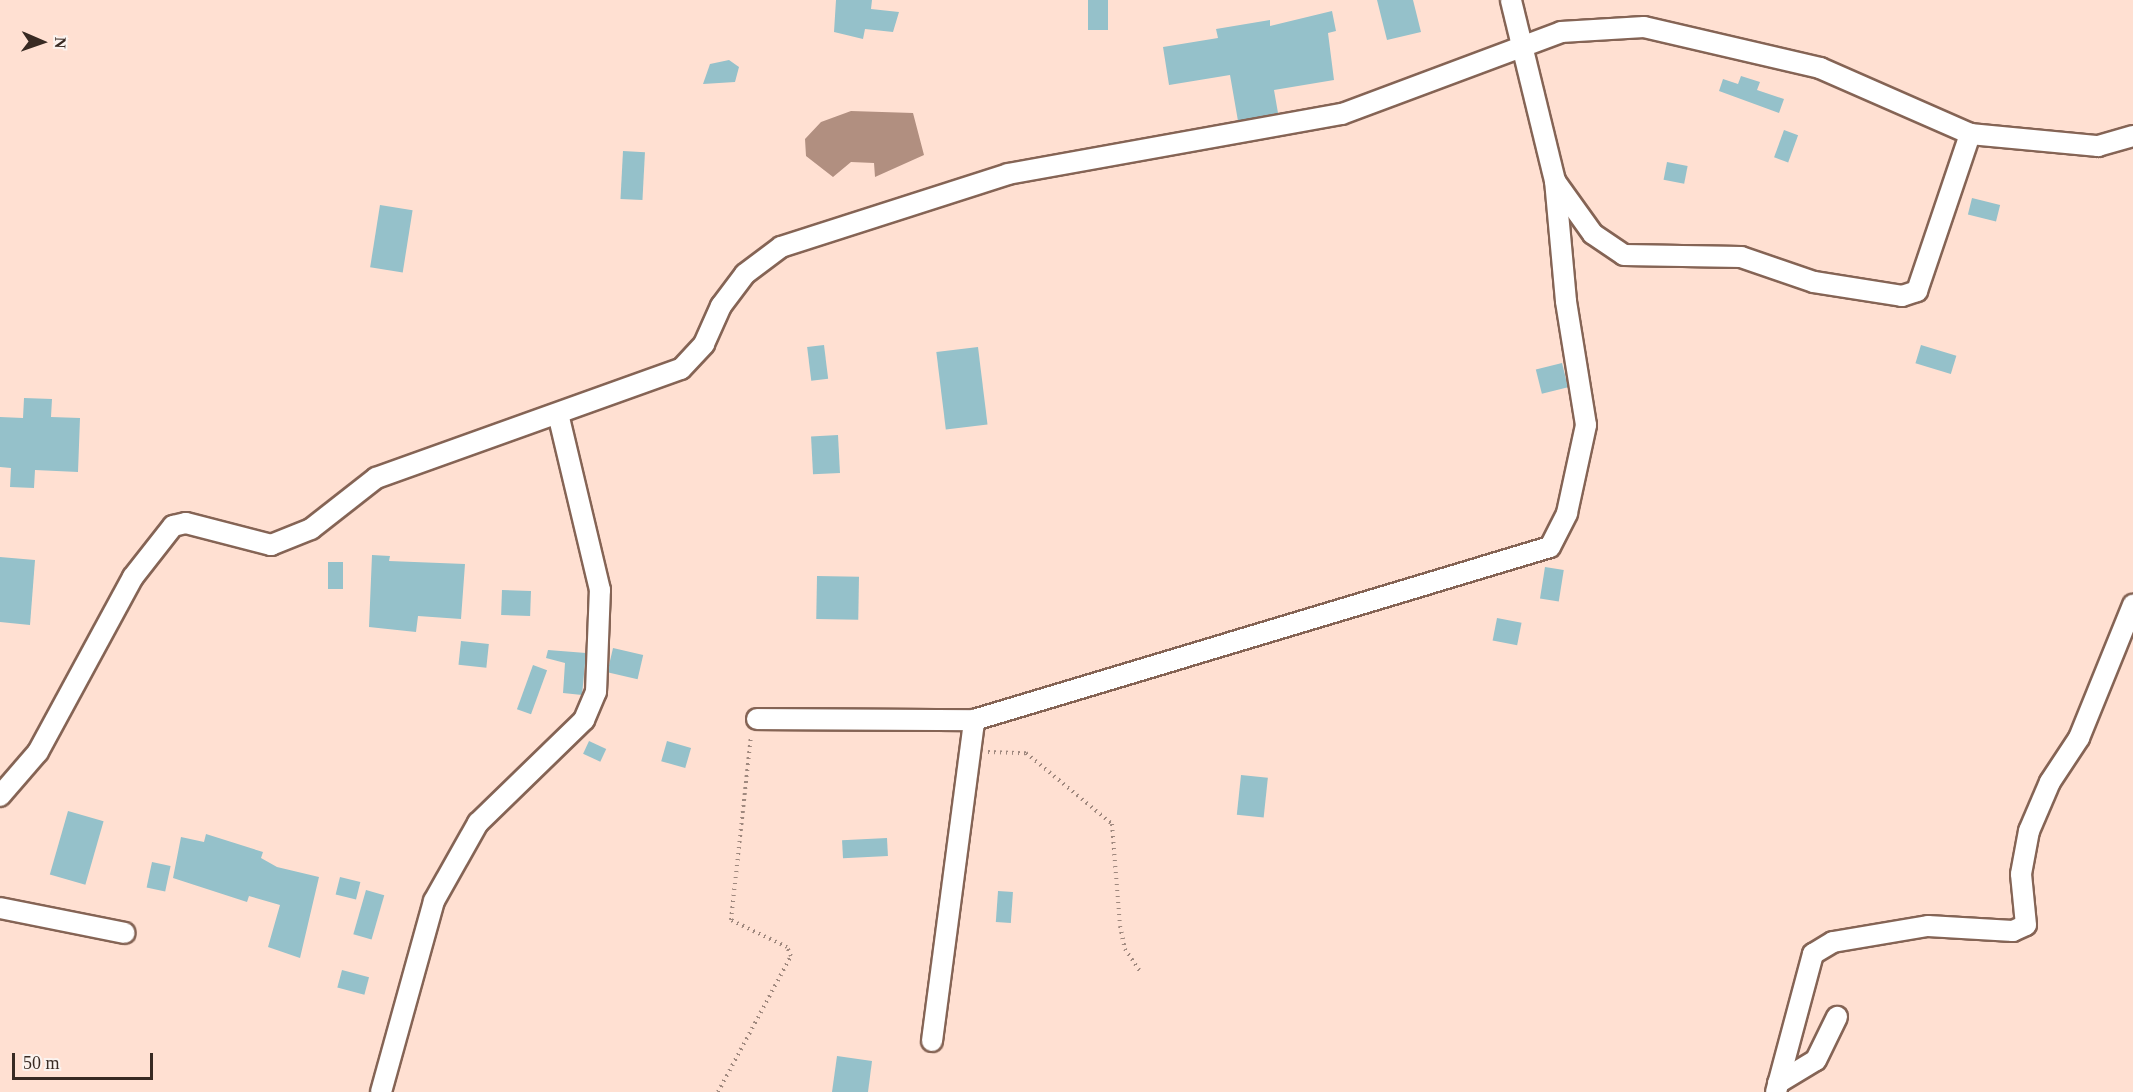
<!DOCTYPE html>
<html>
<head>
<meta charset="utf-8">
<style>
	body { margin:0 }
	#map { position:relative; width:2133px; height:1092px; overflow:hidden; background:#ffe0d2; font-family:Georgia,serif }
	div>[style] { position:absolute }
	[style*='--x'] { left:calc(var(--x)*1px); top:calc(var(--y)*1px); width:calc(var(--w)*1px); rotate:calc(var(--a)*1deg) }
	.water>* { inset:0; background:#b18f80 }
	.building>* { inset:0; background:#95c1ca; transform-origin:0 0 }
	.path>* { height:4px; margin-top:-2px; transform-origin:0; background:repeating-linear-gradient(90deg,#9f887e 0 1.5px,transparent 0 6px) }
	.roads { filter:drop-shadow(2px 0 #856455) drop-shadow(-2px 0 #856455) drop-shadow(0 2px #856455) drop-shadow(0 -2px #856455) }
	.street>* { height:20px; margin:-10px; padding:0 10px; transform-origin:10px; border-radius:10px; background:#fff }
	span { translate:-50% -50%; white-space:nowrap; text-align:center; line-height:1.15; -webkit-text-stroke:6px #fbf3ef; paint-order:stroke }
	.north { position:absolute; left:12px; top:12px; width:60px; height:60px; -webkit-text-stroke:4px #fbf3ef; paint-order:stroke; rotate:92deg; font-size:16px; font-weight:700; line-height:24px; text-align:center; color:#382a23 }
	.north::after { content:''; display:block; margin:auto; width:21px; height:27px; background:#382a23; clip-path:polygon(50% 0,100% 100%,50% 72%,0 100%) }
	.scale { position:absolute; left:12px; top:1053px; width:141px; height:27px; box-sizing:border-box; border:3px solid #382a23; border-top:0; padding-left:8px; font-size:18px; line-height:21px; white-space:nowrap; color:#382a23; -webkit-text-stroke:4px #fbf3ef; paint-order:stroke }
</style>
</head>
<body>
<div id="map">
	<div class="water">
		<i style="clip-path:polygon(851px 111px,913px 113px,924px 155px,875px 177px,874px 163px,851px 162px,833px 177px,806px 156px,805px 139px,821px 122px)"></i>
	</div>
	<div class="building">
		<i style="clip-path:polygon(836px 0,872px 0,871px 9px,899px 12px,893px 32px,865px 29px,863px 39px,834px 32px)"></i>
		<i style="left:1088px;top:0;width:20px;height:30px"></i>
		<i style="clip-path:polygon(1377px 0,1413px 0,1421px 32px,1387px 40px)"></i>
		<i style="clip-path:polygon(1332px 11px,1336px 31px,1328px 33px,1334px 80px,1274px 90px,1278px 113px,1238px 121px,1230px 75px,1169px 85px,1163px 47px,1218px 38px,1216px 29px,1270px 20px,1270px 26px)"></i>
		<i style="clip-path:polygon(729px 60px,739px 67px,735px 82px,703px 84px,710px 64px)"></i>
		<i style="clip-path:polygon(1741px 76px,1760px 82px,1757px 90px,1784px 99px,1779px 113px,1719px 91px,1723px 79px,1738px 84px)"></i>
		<i style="left:1784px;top:130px;width:15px;height:29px;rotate:20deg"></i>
		<i style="left:623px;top:151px;width:22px;height:48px;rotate:3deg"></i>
		<i style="left:1667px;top:162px;width:21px;height:18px;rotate:11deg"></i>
		<i style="left:1972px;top:198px;width:29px;height:17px;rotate:14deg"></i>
		<i style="left:380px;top:205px;width:33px;height:63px;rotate:9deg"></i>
		<i style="left:824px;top:345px;width:34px;height:17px;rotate:83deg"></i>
		<i style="left:1921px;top:345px;width:37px;height:19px;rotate:17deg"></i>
		<i style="left:978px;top:347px;width:78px;height:42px;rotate:83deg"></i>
		<i style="left:1562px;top:363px;width:25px;height:27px;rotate:76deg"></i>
		<i style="clip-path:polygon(24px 398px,52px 399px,51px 417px,80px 418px,78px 472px,35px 470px,34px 488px,10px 487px,11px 468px,0 467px,0 417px,23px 418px)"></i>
		<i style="left:838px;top:435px;width:38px;height:27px;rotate:87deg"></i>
		<i style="clip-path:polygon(372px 555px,390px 556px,389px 561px,465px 564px,461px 619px,418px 616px,416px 632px,369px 627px)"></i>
		<i style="clip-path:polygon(0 557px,35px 560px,30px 625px,0 622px)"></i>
		<i style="left:328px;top:562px;width:15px;height:27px"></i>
		<i style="left:1545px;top:567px;width:19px;height:32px;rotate:9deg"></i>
		<i style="left:817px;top:576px;width:42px;height:43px;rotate:1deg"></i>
		<i style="left:502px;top:590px;width:29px;height:25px;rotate:2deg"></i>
		<i style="left:1497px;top:618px;width:25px;height:23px;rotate:11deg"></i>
		<i style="left:461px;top:641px;width:28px;height:24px;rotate:6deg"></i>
		<i style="left:613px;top:648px;width:31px;height:25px;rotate:13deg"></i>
		<i style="clip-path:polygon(548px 650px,586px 653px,582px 695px,563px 693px,565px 663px,546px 658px)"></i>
		<i style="left:533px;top:665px;width:15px;height:47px;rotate:20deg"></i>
		<i style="left:589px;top:741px;width:19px;height:14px;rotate:25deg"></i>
		<i style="left:667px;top:741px;width:25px;height:21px;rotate:16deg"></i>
		<i style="left:1241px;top:775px;width:27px;height:40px;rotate:6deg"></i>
		<i style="left:68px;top:811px;width:37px;height:66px;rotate:16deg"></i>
		<i style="clip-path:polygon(206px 834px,263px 852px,261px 858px,277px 867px,319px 877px,300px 958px,268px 947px,280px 905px,249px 896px,247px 902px,173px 878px,181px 837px,204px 842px)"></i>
		<i style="left:887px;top:838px;width:18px;height:45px;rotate:87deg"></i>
		<i style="left:152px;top:862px;width:19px;height:26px;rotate:12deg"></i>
		<i style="left:340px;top:877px;width:21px;height:18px;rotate:14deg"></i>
		<i style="left:366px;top:890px;width:19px;height:46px;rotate:16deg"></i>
		<i style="left:998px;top:891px;width:15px;height:31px;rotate:4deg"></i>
		<i style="left:342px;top:970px;width:28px;height:18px;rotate:15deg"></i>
		<i style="clip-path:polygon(837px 1056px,872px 1061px,868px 1092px,832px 1092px)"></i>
	</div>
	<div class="path">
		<i style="--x:988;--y:752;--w:38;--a:2"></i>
		<i style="--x:1026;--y:753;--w:112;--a:39.5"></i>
		<i style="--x:1112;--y:824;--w:102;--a:85.5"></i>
		<i style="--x:1120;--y:926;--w:24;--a:78"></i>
		<i style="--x:1125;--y:949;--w:27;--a:56"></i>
		<i style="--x:718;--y:1092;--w:154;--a:-61.8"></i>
		<i style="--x:791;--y:956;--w:10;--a:-114"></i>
		<i style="--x:787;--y:947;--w:62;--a:-154.3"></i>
		<i style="--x:731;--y:920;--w:185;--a:-83.8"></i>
	</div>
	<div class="roads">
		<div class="street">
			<i style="--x:1555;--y:181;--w:65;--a:54.4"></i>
			<i style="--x:1593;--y:234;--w:37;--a:34"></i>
			<i style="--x:1624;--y:255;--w:117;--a:1"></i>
			<i style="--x:1741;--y:257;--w:77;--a:18.9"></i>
			<i style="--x:1814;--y:282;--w:89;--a:9"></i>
			<i style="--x:1902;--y:296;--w:16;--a:-18"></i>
			<i style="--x:1917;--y:291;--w:166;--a:-71.3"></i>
			<i style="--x:757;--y:719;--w:217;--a:0.3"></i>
			<i style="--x:974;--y:720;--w:601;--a:-16.72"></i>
			<i style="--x:1550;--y:547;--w:38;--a:-63"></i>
			<i style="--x:1567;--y:513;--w:90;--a:-77.8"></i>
			<i style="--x:1586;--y:425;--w:126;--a:-99.2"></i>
			<i style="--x:1566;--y:301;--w:121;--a:-95.2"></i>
			<i style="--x:1555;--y:181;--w:186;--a:-103.7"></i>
			<i style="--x:0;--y:796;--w:58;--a:-49.2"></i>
			<i style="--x:38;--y:752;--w:199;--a:-61.5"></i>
			<i style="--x:133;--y:577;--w:65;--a:-51.9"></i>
			<i style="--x:173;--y:526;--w:13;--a:-13"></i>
			<i style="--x:186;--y:523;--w:88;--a:14.5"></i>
			<i style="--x:271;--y:545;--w:43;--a:-21.8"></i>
			<i style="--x:311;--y:529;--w:83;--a:-38.1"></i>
			<i style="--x:376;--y:478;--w:324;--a:-19.7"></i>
			<i style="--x:681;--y:369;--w:34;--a:-47"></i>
			<i style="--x:704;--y:344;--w:42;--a:-65.9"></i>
			<i style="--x:721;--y:306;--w:40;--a:-53"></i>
			<i style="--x:745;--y:274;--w:45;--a:-36.9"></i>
			<i style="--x:781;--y:247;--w:238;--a:-17.8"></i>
			<i style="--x:1008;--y:174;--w:339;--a:-10.2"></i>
			<i style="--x:1342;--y:114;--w:234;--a:-20.5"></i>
			<i style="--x:1561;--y:32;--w:83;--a:-3.4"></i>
			<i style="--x:1644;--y:27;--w:181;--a:13.1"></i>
			<i style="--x:1820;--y:68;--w:164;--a:23.7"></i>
			<i style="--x:1970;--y:134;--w:129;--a:5.4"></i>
			<i style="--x:2098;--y:146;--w:36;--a:-16"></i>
			<i style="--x:0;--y:908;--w:127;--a:11.3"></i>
			<i style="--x:932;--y:1041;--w:324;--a:-82.5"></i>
			<i style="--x:1778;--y:1083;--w:44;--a:-31.2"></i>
			<i style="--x:1816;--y:1060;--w:48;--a:-64"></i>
			<i style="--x:381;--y:1092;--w:198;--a:-74.5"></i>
			<i style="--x:434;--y:901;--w:90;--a:-60.6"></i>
			<i style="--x:478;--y:823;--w:148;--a:-44.2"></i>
			<i style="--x:584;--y:720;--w:30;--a:-67"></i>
			<i style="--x:596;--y:692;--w:102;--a:-87.8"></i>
			<i style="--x:600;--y:590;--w:181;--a:-103.4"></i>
			<i style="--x:1776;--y:1092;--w:143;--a:-75"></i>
			<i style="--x:1813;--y:954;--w:23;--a:-31"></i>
			<i style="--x:1833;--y:942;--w:96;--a:-9.6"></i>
			<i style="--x:1928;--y:926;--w:85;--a:3.4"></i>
			<i style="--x:2013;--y:931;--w:14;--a:-25"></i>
			<i style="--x:2026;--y:925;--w:51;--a:-95.6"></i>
			<i style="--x:2021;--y:874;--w:44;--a:-79.5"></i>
			<i style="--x:2029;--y:831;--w:53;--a:-66.8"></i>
			<i style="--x:2050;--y:782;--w:53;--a:-56.6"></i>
			<i style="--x:2079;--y:738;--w:144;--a:-67.9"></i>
		</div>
	</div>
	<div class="north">N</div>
	<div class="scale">50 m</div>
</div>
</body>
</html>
